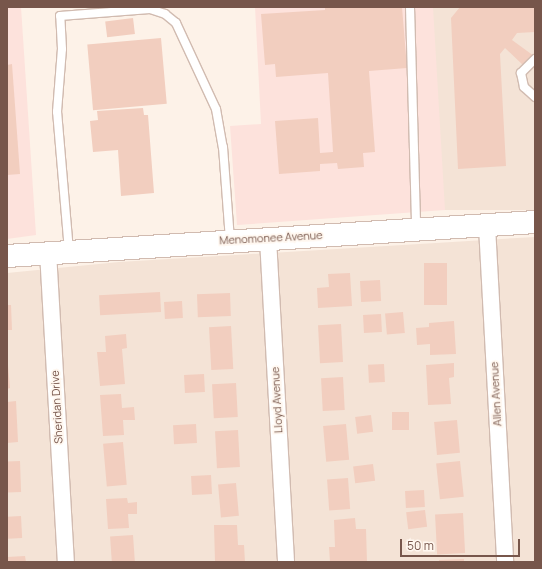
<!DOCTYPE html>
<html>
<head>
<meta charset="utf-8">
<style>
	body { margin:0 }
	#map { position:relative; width:542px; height:569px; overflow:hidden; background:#fdf2e8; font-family:Manrope,sans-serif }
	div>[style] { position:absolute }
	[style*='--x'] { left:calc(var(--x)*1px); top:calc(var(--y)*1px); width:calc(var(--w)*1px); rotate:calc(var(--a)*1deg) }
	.residential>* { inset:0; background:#f4e3d6; transform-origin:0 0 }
	.commercial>* { inset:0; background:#fde2dc }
	.building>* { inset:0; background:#f2cebf; transform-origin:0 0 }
	.roads { filter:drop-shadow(1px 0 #d1bbb0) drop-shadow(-1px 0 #d1bbb0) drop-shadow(0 1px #d1bbb0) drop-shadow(0 -1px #d1bbb0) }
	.lane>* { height:8px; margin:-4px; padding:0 4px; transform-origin:4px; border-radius:4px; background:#fff }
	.street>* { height:16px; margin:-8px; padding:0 8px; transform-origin:8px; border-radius:8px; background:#fff }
	.secondary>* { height:22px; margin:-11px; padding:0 11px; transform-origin:11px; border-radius:11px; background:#fff }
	span { translate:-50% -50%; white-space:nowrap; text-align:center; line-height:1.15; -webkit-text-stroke:3.5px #fff7ef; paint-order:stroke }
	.street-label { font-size:11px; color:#77564b }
	.frame { position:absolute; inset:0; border:8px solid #77564b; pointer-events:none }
	.scale { position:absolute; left:400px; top:539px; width:120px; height:18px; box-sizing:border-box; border:2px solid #77564b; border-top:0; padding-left:5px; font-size:12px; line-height:14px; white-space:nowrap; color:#77564b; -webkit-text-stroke:3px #fff7ef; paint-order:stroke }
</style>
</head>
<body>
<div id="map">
	<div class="residential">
		<i style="left:433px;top:7px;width:102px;height:203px"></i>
		<i style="clip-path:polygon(535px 237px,535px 562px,7px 562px,7px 273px,119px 262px)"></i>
	</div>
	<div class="commercial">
		<i style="clip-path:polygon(7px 7px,21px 7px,36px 235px,7px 239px)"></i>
		<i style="clip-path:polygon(255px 7px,433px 7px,445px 210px,237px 225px,230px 126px,261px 124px)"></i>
	</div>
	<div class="building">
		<i style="clip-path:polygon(325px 7px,402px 7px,407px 68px,369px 71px,375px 152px,363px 153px,364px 167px,338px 169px,337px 163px,320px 164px,320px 171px,279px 174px,275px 121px,318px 118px,320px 153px,333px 152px,328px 73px,276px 77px,275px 64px,265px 65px,261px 14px,325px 10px)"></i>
		<i style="clip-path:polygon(460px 7px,535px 7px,535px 32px,517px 33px,512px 40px,534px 56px,525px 67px,505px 48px,500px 54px,506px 166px,458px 169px,451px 18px)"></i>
		<i style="left:133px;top:18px;width:16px;height:28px;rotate:83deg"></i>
		<i style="left:161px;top:38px;width:66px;height:74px;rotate:85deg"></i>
		<i style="clip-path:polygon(12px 64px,20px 174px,7px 175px,7px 65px)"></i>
		<i style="clip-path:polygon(143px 108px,144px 115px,148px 115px,154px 193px,121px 196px,118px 150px,93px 152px,90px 121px,98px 120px,97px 111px)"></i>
		<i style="left:447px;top:263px;width:42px;height:23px;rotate:90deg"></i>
		<i style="clip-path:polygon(350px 273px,352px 306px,318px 308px,317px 288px,329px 287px,328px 274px)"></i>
		<i style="left:380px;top:280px;width:21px;height:20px;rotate:87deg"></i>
		<i style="left:160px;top:292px;width:20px;height:61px;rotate:87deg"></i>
		<i style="left:230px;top:293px;width:23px;height:33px;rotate:88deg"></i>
		<i style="left:182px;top:301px;width:17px;height:18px;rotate:87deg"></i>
		<i style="clip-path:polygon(7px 305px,11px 305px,12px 330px,7px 330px)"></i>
		<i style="left:403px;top:312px;width:21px;height:18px;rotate:85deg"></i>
		<i style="left:381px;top:314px;width:18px;height:18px;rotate:87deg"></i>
		<i style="clip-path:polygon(454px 321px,456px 354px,430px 355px,430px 344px,417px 345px,416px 328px,429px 327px,429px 323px)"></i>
		<i style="left:341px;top:324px;width:38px;height:23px;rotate:87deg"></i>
		<i style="left:231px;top:326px;width:43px;height:22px;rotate:87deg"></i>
		<i style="clip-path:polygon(126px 334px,127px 348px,122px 349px,125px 384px,100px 386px,97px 352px,106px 352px,105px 336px)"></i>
		<i style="clip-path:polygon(7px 354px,10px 388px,7px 389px)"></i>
		<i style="clip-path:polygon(454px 363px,454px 377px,449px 378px,451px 404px,428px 405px,426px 365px)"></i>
		<i style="left:384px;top:364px;width:18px;height:16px;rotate:87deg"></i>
		<i style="left:204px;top:374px;width:18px;height:20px;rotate:87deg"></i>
		<i style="left:343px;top:377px;width:33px;height:22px;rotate:87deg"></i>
		<i style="left:236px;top:383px;width:34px;height:24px;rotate:87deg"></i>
		<i style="clip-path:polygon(121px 394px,122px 408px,134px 407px,135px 420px,123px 420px,124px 435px,103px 436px,100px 395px)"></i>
		<i style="clip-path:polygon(16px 401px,18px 442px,7px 443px,7px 402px)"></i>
		<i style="left:409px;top:412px;width:18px;height:17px;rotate:90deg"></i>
		<i style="left:371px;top:415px;width:17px;height:16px;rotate:83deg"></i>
		<i style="left:457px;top:420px;width:33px;height:23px;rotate:85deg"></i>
		<i style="left:196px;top:424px;width:19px;height:23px;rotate:87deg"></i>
		<i style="left:346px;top:424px;width:36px;height:23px;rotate:85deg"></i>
		<i style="left:238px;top:430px;width:37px;height:23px;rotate:87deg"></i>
		<i style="left:123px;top:442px;width:43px;height:20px;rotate:85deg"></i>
		<i style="left:20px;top:461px;width:31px;height:13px;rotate:88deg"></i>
		<i style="left:460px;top:461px;width:36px;height:24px;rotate:84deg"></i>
		<i style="left:373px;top:464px;width:17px;height:20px;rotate:83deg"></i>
		<i style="left:211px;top:475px;width:19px;height:20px;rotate:87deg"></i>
		<i style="left:348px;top:478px;width:31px;height:21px;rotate:86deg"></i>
		<i style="left:236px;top:483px;width:33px;height:18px;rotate:85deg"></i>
		<i style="left:424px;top:490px;width:17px;height:19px;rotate:87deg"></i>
		<i style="clip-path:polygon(127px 498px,128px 503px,137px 502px,137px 514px,128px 514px,129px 528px,108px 529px,106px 499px)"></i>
		<i style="left:425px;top:510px;width:17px;height:19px;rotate:83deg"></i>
		<i style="left:463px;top:513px;width:40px;height:28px;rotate:87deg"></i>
		<i style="left:21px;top:516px;width:22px;height:14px;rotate:87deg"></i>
		<i style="clip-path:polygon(355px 518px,356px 529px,366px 529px,367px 562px,330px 562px,329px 547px,335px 547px,334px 520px)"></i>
		<i style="clip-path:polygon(214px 525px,237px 525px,238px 545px,244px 545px,245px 562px,215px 562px)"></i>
		<i style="left:133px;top:535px;width:27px;height:23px;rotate:86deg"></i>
		<i style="clip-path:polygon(25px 556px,26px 562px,7px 562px,7px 557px)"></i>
		<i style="clip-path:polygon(464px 559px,464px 562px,439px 562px,439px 560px)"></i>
	</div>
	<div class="roads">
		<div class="lane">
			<i style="--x:410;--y:7;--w:221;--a:88.4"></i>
			<i style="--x:535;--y:59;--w:20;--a:135"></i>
			<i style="--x:521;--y:73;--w:14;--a:78"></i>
			<i style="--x:524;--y:87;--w:15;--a:42"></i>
			<i style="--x:69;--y:251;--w:140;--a:-94.9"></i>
			<i style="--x:57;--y:112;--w:63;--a:-85.5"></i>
			<i style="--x:62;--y:49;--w:33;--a:-93"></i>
			<i style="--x:60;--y:16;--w:90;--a:-4.4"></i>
			<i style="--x:150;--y:9;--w:16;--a:18"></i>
			<i style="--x:165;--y:14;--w:14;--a:39"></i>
			<i style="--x:176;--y:23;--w:95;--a:65.1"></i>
			<i style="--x:216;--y:109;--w:39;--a:80"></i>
			<i style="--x:223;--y:147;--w:93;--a:85.7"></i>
		</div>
		<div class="street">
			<i style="--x:487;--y:226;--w:336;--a:86.9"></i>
			<i style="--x:268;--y:239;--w:324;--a:86.8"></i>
			<i style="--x:48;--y:252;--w:311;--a:86.7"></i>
		</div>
		<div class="secondary">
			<i style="--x:7;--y:256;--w:529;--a:-3.68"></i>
		</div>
	</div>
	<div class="street-label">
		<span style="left:271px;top:238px;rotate:-3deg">Menomonee Avenue</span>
		<span style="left:496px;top:394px;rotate:-93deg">Allen Avenue</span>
		<span style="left:277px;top:400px;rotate:-93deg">Lloyd Avenue</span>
		<span style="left:57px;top:407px;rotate:-93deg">Sheridan Drive</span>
	</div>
	<div class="frame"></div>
	<div class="scale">50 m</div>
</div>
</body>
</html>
